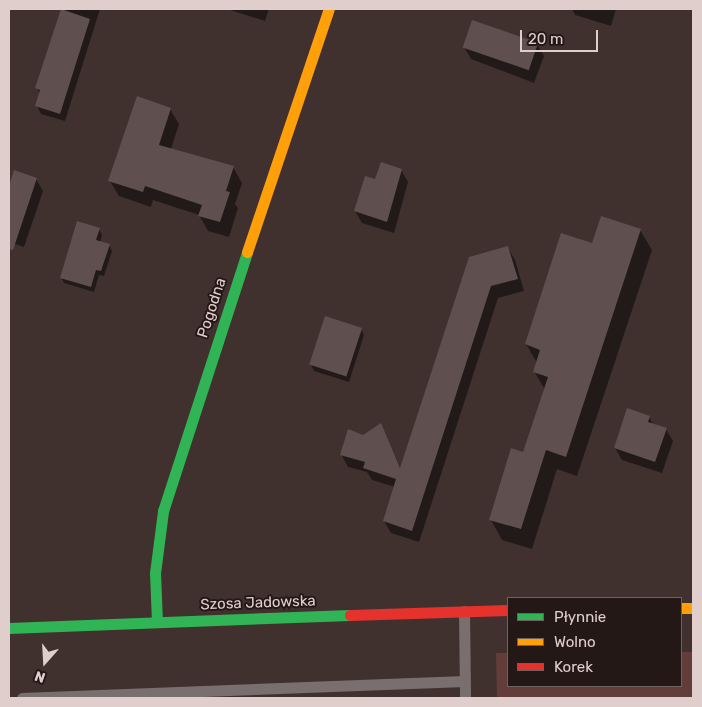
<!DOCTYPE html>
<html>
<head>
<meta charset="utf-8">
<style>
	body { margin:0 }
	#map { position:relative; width:702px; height:707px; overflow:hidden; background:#40312f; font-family:Rubik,sans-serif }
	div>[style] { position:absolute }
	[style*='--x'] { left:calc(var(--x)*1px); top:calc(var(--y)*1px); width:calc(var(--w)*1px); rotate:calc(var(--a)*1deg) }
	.green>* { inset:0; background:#633d39 }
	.shadow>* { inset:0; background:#0007 }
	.building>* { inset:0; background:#5f4f4e; transform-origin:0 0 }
	.lane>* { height:11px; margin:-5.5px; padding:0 5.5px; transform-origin:5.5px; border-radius:5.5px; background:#796f6e }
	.fast>* { height:11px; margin:-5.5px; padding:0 5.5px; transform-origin:5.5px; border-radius:5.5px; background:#30b455 }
	.slow>* { height:11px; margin:-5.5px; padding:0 5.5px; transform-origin:5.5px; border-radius:5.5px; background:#ff9f0a }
	.jam>* { height:11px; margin:-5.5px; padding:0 5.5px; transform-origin:5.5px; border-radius:5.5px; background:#e5322d }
	span { translate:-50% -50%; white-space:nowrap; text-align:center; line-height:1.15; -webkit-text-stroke:4px #241817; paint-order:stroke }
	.street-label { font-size:15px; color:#e0cecc }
	.frame { position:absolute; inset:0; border:10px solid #e0cecc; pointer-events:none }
	.legend { position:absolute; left:507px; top:597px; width:175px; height:90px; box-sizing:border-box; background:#241817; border:1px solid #6f615f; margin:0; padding:6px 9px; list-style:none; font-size:15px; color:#e0cecc }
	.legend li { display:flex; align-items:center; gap:10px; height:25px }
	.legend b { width:25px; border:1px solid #6f615f }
	.north { position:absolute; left:20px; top:637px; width:50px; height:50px; -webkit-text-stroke:4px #241817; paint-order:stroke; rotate:199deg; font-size:14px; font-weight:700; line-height:20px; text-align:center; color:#e0cecc }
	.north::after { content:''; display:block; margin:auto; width:18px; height:22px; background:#e0cecc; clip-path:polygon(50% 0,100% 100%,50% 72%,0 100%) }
	.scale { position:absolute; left:520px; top:30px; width:78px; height:22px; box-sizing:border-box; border:2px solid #e0cecc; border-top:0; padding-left:6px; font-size:15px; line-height:18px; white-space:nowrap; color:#e0cecc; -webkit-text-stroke:4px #241817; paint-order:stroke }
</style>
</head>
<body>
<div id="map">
	<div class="green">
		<i style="clip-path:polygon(681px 652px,693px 652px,693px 698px,497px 698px,496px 653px,508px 653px,508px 686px,681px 686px)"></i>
	</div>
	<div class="shadow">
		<i style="clip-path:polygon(62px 9px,100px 9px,65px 121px,41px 114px,37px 106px,40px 94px,37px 88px)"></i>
		<i style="clip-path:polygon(227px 9px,269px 9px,265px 21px)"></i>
		<i style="clip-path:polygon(572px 9px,616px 9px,611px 26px,575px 15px)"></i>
		<i style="clip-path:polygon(537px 44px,544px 56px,534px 83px,471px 59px,464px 47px)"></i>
		<i style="clip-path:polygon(170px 109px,179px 124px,171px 149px,233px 167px,242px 183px,235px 204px,238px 208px,229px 237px,208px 231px,199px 215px,153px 200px,151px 207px,119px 196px,110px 181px)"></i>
		<i style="clip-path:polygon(401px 170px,408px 182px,394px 233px,362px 223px,355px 211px,376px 181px)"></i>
		<i style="clip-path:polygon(15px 172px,36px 179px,43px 191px,24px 247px,9px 242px,9px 190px)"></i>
		<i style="clip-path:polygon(99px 229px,102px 235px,100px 242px,109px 245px,112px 251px,104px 276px,99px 275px,94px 292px,64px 283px,61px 277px)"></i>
		<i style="clip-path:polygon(640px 230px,652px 250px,577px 476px,557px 469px,532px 549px,502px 540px,491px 520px,524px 454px,545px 390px,534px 371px,537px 363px,526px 344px,593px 244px)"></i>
		<i style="clip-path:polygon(508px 248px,515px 260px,524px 291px,498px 298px,419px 542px,391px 533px,384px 521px,395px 487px,372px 480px,367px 472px,348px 467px,341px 454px,380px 425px,401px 469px)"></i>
		<i style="clip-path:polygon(361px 329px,364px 335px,349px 382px,314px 371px,311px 365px)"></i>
		<i style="clip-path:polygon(649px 417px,653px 425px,666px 429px,673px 441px,662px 473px,622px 460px,615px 448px)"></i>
	</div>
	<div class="building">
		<i style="clip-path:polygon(61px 9px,90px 19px,60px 114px,35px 106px,40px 90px,35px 88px)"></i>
		<i style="left:472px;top:20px;width:70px;height:29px;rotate:19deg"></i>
		<i style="clip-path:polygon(137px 96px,171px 108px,159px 145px,234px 166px,226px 191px,230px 192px,220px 222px,198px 216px,202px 205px,145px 186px,143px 192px,108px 181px)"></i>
		<i style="clip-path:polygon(381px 162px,402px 169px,387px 222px,354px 211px,365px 176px,375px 179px)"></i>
		<i style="clip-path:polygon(14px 170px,37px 178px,13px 250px,9px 249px,9px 186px)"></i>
		<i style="clip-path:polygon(601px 216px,641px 229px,566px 457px,546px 450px,521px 529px,489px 520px,511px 448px,523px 452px,548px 377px,533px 372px,540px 350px,525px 344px,561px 233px,592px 243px)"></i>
		<i style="clip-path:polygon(77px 221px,100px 228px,96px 240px,110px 244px,101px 271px,96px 270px,91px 287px,60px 278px)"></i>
		<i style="clip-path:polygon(508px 246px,518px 279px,491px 286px,412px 531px,383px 521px,396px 479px,363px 468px,365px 462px,340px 455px,348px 429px,363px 435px,381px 423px,400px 468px,469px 257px)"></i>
		<i style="left:325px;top:316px;width:39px;height:51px;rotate:18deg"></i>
		<i style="clip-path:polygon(627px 408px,650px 416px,648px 422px,667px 428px,655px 462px,614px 448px)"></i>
	</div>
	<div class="lane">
		<i style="--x:464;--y:611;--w:87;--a:89.3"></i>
		<i style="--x:22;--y:698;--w:443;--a:-2.2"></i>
	</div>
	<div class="fast">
		<i style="--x:157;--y:622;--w:49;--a:-92.3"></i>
		<i style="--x:155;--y:573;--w:63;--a:-82.6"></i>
		<i style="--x:163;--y:511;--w:272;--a:-72"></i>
		<i style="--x:9;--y:628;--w:341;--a:-2.2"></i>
	</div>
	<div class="slow">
		<i style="--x:247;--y:252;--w:256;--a:-71.4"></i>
		<i style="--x:681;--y:608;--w:12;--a:0"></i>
	</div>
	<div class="jam">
		<i style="--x:350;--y:615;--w:158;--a:-1.8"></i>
	</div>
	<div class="street-label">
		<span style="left:212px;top:308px;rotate:-72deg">Pogodna</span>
		<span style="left:258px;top:603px;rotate:-2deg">Szosa Jadowska</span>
	</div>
	<div class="frame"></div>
	<ul class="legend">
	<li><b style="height:6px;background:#30b455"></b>Płynnie</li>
	<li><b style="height:6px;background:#ff9f0a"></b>Wolno</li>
	<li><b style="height:6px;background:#e5322d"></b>Korek</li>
	</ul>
	<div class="north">N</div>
	<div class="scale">20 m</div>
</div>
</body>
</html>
